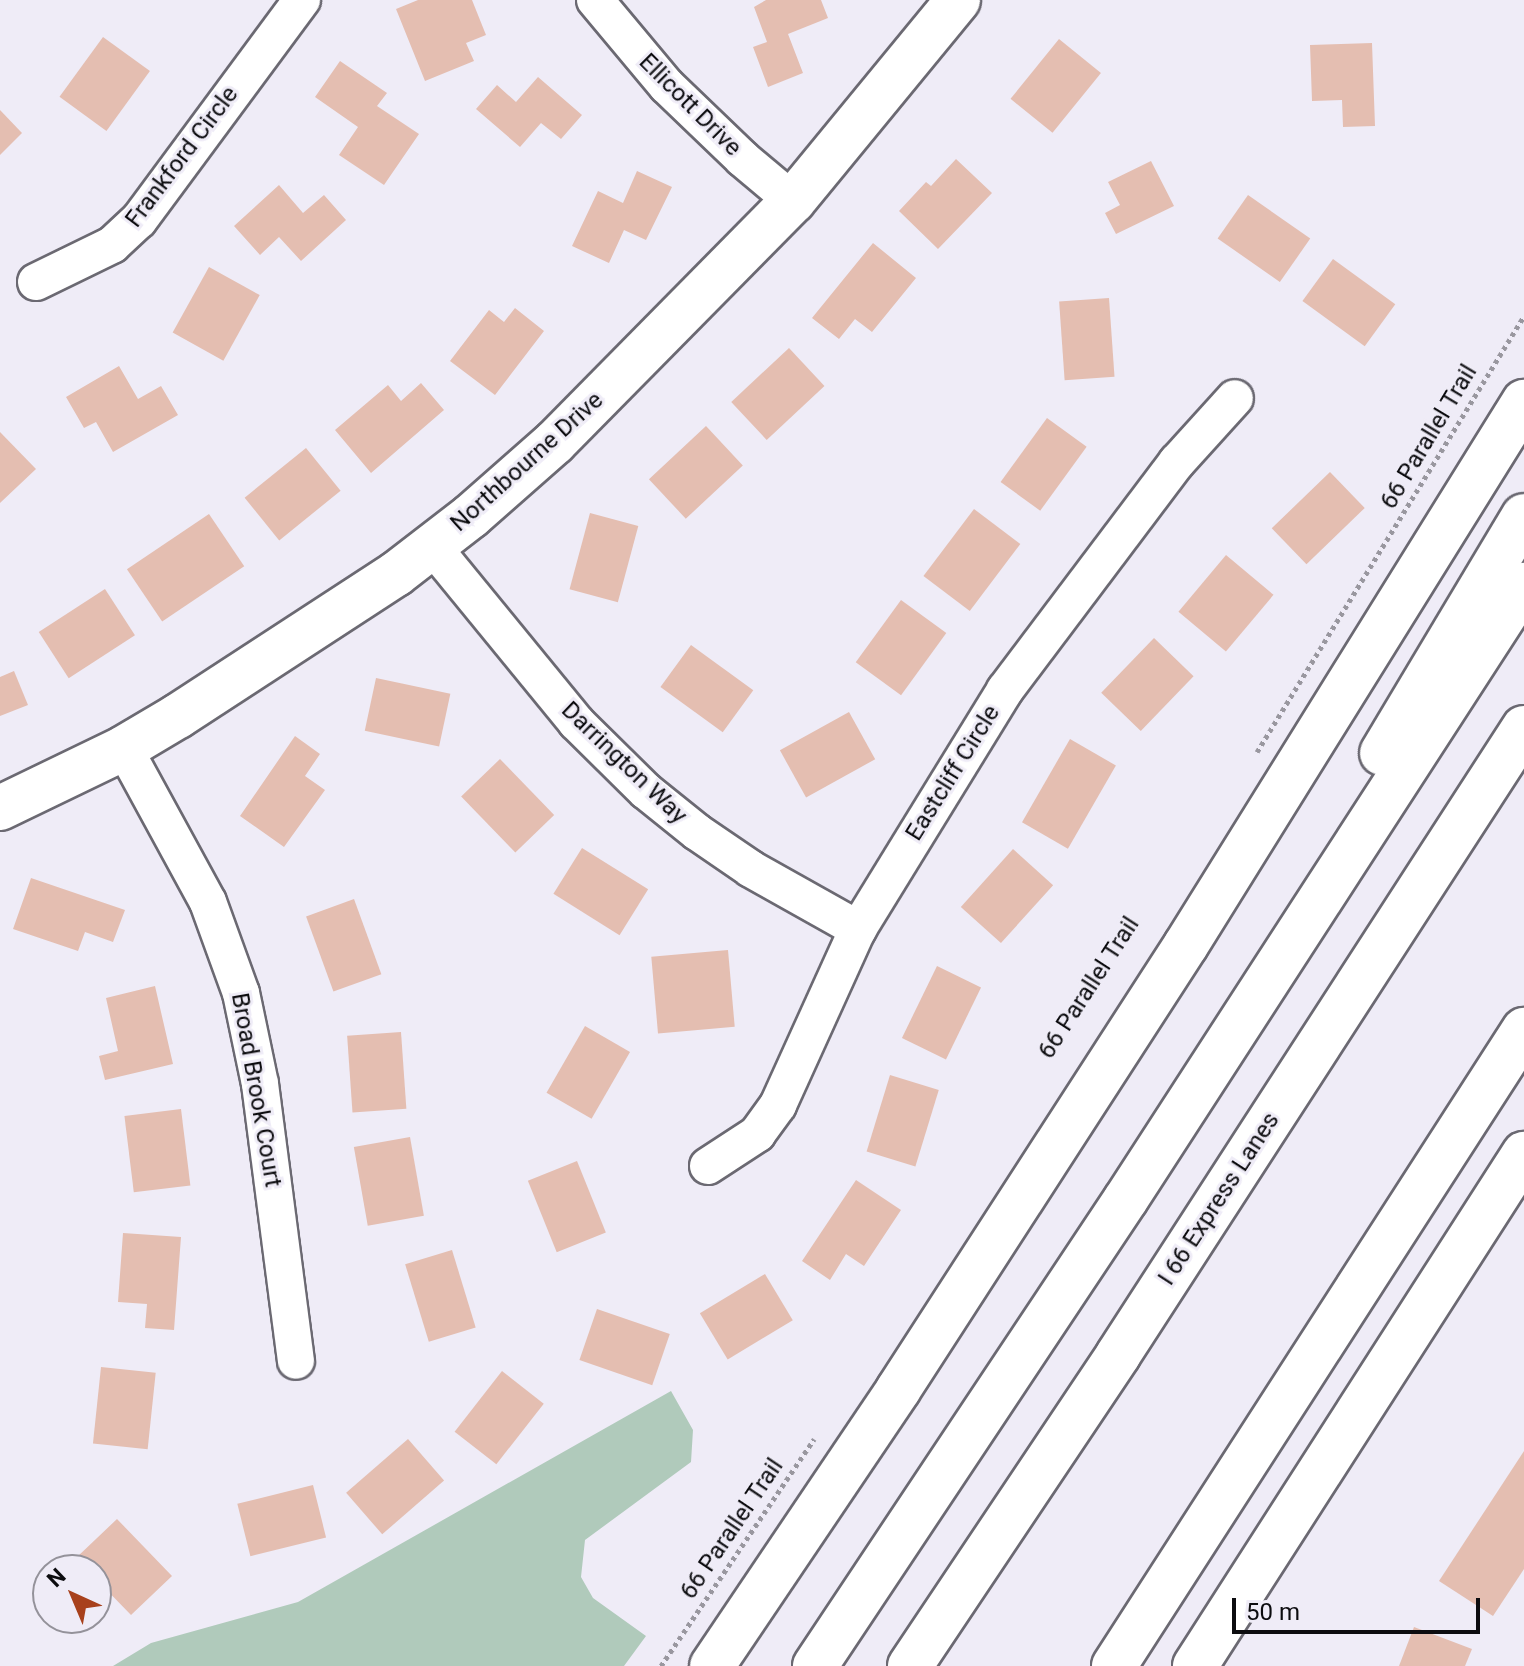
<!DOCTYPE html>
<html>
<head>
<meta charset="utf-8">
<style>
	body { margin:0 }
	#map { position:relative; width:1524px; height:1666px; overflow:hidden; background:#efecf7; font-family:Roboto,sans-serif }
	div>[style] { position:absolute }
	[style*='--x'] { left:calc(var(--x)*1px); top:calc(var(--y)*1px); width:calc(var(--w)*1px); rotate:calc(var(--a)*1deg) }
	.green>* { inset:0; background:#b0cabb }
	.building>* { inset:0; background:#e4beb1; transform-origin:0 0 }
	.path>* { height:5px; margin-top:-2.5px; transform-origin:0; background:repeating-linear-gradient(90deg,#99979f 0 4px,transparent 0 8px) }
	.roads { filter:drop-shadow(2px 0 #6b6972) drop-shadow(-2px 0 #6b6972) drop-shadow(0 2px #6b6972) drop-shadow(0 -2px #6b6972) }
	.street>* { height:36px; margin:-18px; padding:0 18px; transform-origin:18px; border-radius:18px; background:#fff }
	.secondary>* { height:44px; margin:-22px; padding:0 22px; transform-origin:22px; border-radius:22px; background:#fff }
	.highway>* { height:44px; margin:-22px; padding:0 22px; transform-origin:22px; border-radius:22px; background:#fff }
	span { translate:-50% -50%; white-space:nowrap; text-align:center; line-height:1.15; -webkit-text-stroke:6px #efecf7; paint-order:stroke }
	.street-label { font-size:24px; color:#0c0c0f }
	.north { position:absolute; left:32px; top:1554px; width:80px; height:80px; box-sizing:border-box; background:#efecf7; border:2px solid #94929a; border-radius:50%; rotate:316deg; font-size:22px; font-weight:700; line-height:32px; text-align:center; color:#0c0c0f }
	.north::after { content:''; display:block; margin:auto; width:28px; height:36px; background:#a8411c; clip-path:polygon(50% 0,100% 100%,50% 72%,0 100%) }
	.scale { position:absolute; left:1232px; top:1598px; width:248px; height:36px; box-sizing:border-box; border:4px solid #0c0c0f; border-top:0; padding-left:10px; font-size:24px; line-height:28px; white-space:nowrap; color:#0c0c0f; -webkit-text-stroke:6px #efecf7; paint-order:stroke }
</style>
</head>
<body>
<div id="map">
	<div class="green">
		<i style="clip-path:polygon(671px 1391px,693px 1430px,691px 1462px,585px 1540px,581px 1577px,593px 1598px,646px 1636px,624px 1666px,113px 1666px,151px 1643px,298px 1602px)"></i>
	</div>
	<div class="building">
		<i style="clip-path:polygon(418px 0,472px 0,486px 35px,466px 43px,474px 61px,425px 81px,396px 9px)"></i>
		<i style="clip-path:polygon(766px 0,821px 0,828px 18px,788px 34px,803px 73px,768px 87px,753px 47px,767px 42px,754px 7px)"></i>
		<i style="left:103px;top:37px;width:58px;height:74px;rotate:36deg"></i>
		<i style="left:1059px;top:39px;width:54px;height:77px;rotate:39deg"></i>
		<i style="clip-path:polygon(1372px 43px,1375px 126px,1343px 127px,1342px 100px,1312px 101px,1310px 45px)"></i>
		<i style="clip-path:polygon(340px 61px,387px 93px,377px 106px,419px 134px,384px 185px,339px 155px,358px 127px,315px 97px)"></i>
		<i style="clip-path:polygon(538px 77px,582px 115px,561px 139px,541px 123px,520px 147px,476px 109px,497px 85px,516px 102px)"></i>
		<i style="clip-path:polygon(0 110px,22px 133px,0 155px)"></i>
		<i style="clip-path:polygon(956px 159px,992px 193px,938px 249px,899px 211px,926px 182px,931px 186px)"></i>
		<i style="clip-path:polygon(1151px 161px,1174px 206px,1116px 234px,1105px 213px,1120px 205px,1108px 182px)"></i>
		<i style="clip-path:polygon(637px 171px,672px 187px,646px 240px,624px 230px,609px 263px,572px 246px,598px 191px,623px 203px)"></i>
		<i style="clip-path:polygon(279px 185px,303px 213px,324px 195px,346px 220px,301px 261px,279px 237px,260px 255px,234px 226px)"></i>
		<i style="left:1248px;top:195px;width:76px;height:53px;rotate:35deg"></i>
		<i style="clip-path:polygon(873px 243px,916px 278px,872px 332px,855px 319px,839px 339px,812px 318px)"></i>
		<i style="left:1333px;top:259px;width:77px;height:52px;rotate:36deg"></i>
		<i style="left:209px;top:267px;width:58px;height:75px;rotate:29deg"></i>
		<i style="left:1109px;top:298px;width:79px;height:50px;rotate:86deg"></i>
		<i style="clip-path:polygon(515px 308px,544px 331px,495px 395px,450px 361px,489px 310px,504px 322px)"></i>
		<i style="left:789px;top:348px;width:52px;height:79px;rotate:47deg"></i>
		<i style="clip-path:polygon(119px 366px,138px 399px,161px 386px,178px 415px,113px 452px,96px 422px,84px 428px,66px 397px)"></i>
		<i style="clip-path:polygon(421px 383px,444px 410px,371px 473px,335px 430px,388px 385px,401px 401px)"></i>
		<i style="left:1047px;top:418px;width:49px;height:79px;rotate:36deg"></i>
		<i style="left:706px;top:426px;width:54px;height:78px;rotate:47deg"></i>
		<i style="clip-path:polygon(0 432px,36px 469px,0 503px)"></i>
		<i style="left:306px;top:448px;width:55px;height:79px;rotate:51deg"></i>
		<i style="left:1330px;top:472px;width:50px;height:81px;rotate:46deg"></i>
		<i style="left:974px;top:509px;width:58px;height:84px;rotate:37deg"></i>
		<i style="left:590px;top:513px;width:50px;height:79px;rotate:15deg"></i>
		<i style="left:209px;top:514px;width:63px;height:99px;rotate:56deg"></i>
		<i style="left:1226px;top:555px;width:62px;height:74px;rotate:40deg"></i>
		<i style="left:105px;top:589px;width:55px;height:79px;rotate:57deg"></i>
		<i style="left:901px;top:600px;width:56px;height:77px;rotate:36deg"></i>
		<i style="left:1154px;top:638px;width:55px;height:76px;rotate:44deg"></i>
		<i style="left:691px;top:645px;width:77px;height:52px;rotate:36deg"></i>
		<i style="clip-path:polygon(14px 671px,28px 705px,0 716px,0 677px)"></i>
		<i style="left:376px;top:678px;width:76px;height:54px;rotate:12deg"></i>
		<i style="left:849px;top:712px;width:54px;height:79px;rotate:61deg"></i>
		<i style="clip-path:polygon(295px 736px,320px 754px,305px 776px,325px 790px,284px 847px,240px 816px)"></i>
		<i style="left:1070px;top:739px;width:53px;height:96px;rotate:30deg"></i>
		<i style="left:500px;top:759px;width:78px;height:54px;rotate:46deg"></i>
		<i style="left:582px;top:848px;width:78px;height:54px;rotate:32deg"></i>
		<i style="left:1013px;top:849px;width:54px;height:78px;rotate:42deg"></i>
		<i style="clip-path:polygon(31px 878px,125px 910px,113px 942px,85px 932px,78px 951px,13px 929px)"></i>
		<i style="left:354px;top:899px;width:80px;height:51px;rotate:70deg"></i>
		<i style="left:728px;top:950px;width:77px;height:77px;rotate:85deg"></i>
		<i style="left:937px;top:966px;width:49px;height:80px;rotate:26deg"></i>
		<i style="clip-path:polygon(155px 986px,173px 1064px,105px 1080px,99px 1056px,118px 1051px,106px 998px)"></i>
		<i style="left:585px;top:1026px;width:52px;height:77px;rotate:30deg"></i>
		<i style="left:401px;top:1032px;width:77px;height:54px;rotate:86deg"></i>
		<i style="left:890px;top:1075px;width:51px;height:80px;rotate:17deg"></i>
		<i style="left:181px;top:1109px;width:77px;height:57px;rotate:83deg"></i>
		<i style="left:410px;top:1137px;width:80px;height:57px;rotate:80deg"></i>
		<i style="left:577px;top:1161px;width:77px;height:53px;rotate:68deg"></i>
		<i style="clip-path:polygon(856px 1180px,901px 1210px,864px 1266px,846px 1254px,830px 1280px,802px 1261px)"></i>
		<i style="clip-path:polygon(123px 1233px,181px 1237px,174px 1330px,145px 1328px,147px 1304px,118px 1302px)"></i>
		<i style="left:452px;top:1250px;width:81px;height:49px;rotate:73deg"></i>
		<i style="left:765px;top:1274px;width:54px;height:76px;rotate:59deg"></i>
		<i style="left:597px;top:1309px;width:77px;height:54px;rotate:19deg"></i>
		<i style="left:101px;top:1367px;width:55px;height:77px;rotate:6deg"></i>
		<i style="left:502px;top:1371px;width:53px;height:77px;rotate:38deg"></i>
		<i style="left:408px;top:1439px;width:55px;height:82px;rotate:49deg"></i>
		<i style="clip-path:polygon(1524px 1451px,1524px 1569px,1493px 1616px,1439px 1581px)"></i>
		<i style="left:313px;top:1485px;width:54px;height:78px;rotate:76deg"></i>
		<i style="clip-path:polygon(117px 1519px,172px 1576px,131px 1615px,96px 1579px,96px 1570px,88px 1570px,76px 1558px)"></i>
		<i style="clip-path:polygon(1414px 1627px,1472px 1649px,1465px 1666px,1399px 1666px)"></i>
	</div>
	<div class="path">
		<i style="--x:1257;--y:752;--w:511;--a:-58.52"></i>
		<i style="--x:661;--y:1666;--w:274;--a:-56"></i>
	</div>
	<div class="roads">
		<div class="street">
			<i style="--x:595;--y:0;--w:112;--a:50.1"></i>
			<i style="--x:667;--y:86;--w:105;--a:43.8"></i>
			<i style="--x:743;--y:159;--w:65;--a:40"></i>
			<i style="--x:36;--y:282;--w:85;--a:-26"></i>
			<i style="--x:112;--y:245;--w:37;--a:-43"></i>
			<i style="--x:139;--y:220;--w:274;--a:-53.5"></i>
			<i style="--x:433;--y:547;--w:226;--a:50.7"></i>
			<i style="--x:576;--y:722;--w:98;--a:44.6"></i>
			<i style="--x:646;--y:791;--w:65;--a:38.8"></i>
			<i style="--x:697;--y:832;--w:65;--a:34.4"></i>
			<i style="--x:751;--y:869;--w:123;--a:29.3"></i>
			<i style="--x:124;--y:748;--w:175;--a:61.4"></i>
			<i style="--x:208;--y:902;--w:97;--a:70.1"></i>
			<i style="--x:241;--y:993;--w:93;--a:78.2"></i>
			<i style="--x:260;--y:1084;--w:279;--a:82.6"></i>
			<i style="--x:708;--y:1166;--w:59;--a:-33.1"></i>
			<i style="--x:757;--y:1134;--w:36;--a:-54"></i>
			<i style="--x:778;--y:1105;--w:193;--a:-65.6"></i>
			<i style="--x:858;--y:929;--w:281;--a:-58.4"></i>
			<i style="--x:1005;--y:690;--w:286;--a:-53"></i>
			<i style="--x:1177;--y:462;--w:86;--a:-47.8"></i>
		</div>
		<div class="secondary">
			<i style="--x:0;--y:808;--w:138;--a:-25.8"></i>
			<i style="--x:124;--y:748;--w:63;--a:-30.7"></i>
			<i style="--x:178;--y:716;--w:260;--a:-33.1"></i>
			<i style="--x:396;--y:574;--w:95;--a:-37.7"></i>
			<i style="--x:471;--y:516;--w:112;--a:-41.4"></i>
			<i style="--x:555;--y:442;--w:339;--a:-45.4"></i>
			<i style="--x:793;--y:201;--w:260;--a:-50.6"></i>
		</div>
		<div class="highway">
			<i style="--x:1382;--y:753;--w:276;--a:-59.1"></i>
			<i style="--x:712;--y:1666;--w:333;--a:-56"></i>
			<i style="--x:898;--y:1390;--w:530;--a:-57.09"></i>
			<i style="--x:1186;--y:945;--w:640;--a:-58.1"></i>
			<i style="--x:815;--y:1666;--w:561;--a:-56.34"></i>
			<i style="--x:1126;--y:1199;--w:732;--a:-57.05"></i>
			<i style="--x:910;--y:1666;--w:374;--a:-56.2"></i>
			<i style="--x:1118;--y:1355;--w:747;--a:-57.08"></i>
			<i style="--x:1114;--y:1666;--w:757;--a:-57.19"></i>
			<i style="--x:1195;--y:1666;--w:609;--a:-57.28"></i>
		</div>
	</div>
	<div class="street-label">
		<span style="left:690px;top:105px;rotate:45deg">Ellicott Drive</span>
		<span style="left:182px;top:157px;rotate:-53deg">Frankford Circle</span>
		<span style="left:1429px;top:437px;rotate:-59deg">66 Parallel Trail</span>
		<span style="left:527px;top:462px;rotate:-42deg">Northbourne Drive</span>
		<span style="left:624px;top:763px;rotate:44deg">Darrington Way</span>
		<span style="left:953px;top:773px;rotate:-58deg">Eastcliff Circle</span>
		<span style="left:1089px;top:988px;rotate:-57deg">66 Parallel Trail</span>
		<span style="left:256px;top:1090px;rotate:80deg">Broad Brook Court</span>
		<span style="left:1219px;top:1199px;rotate:-57deg">I 66 Express Lanes</span>
		<span style="left:732px;top:1529px;rotate:-56deg">66 Parallel Trail</span>
	</div>
	<div class="north">N</div>
	<div class="scale">50 m</div>
</div>
</body>
</html>
